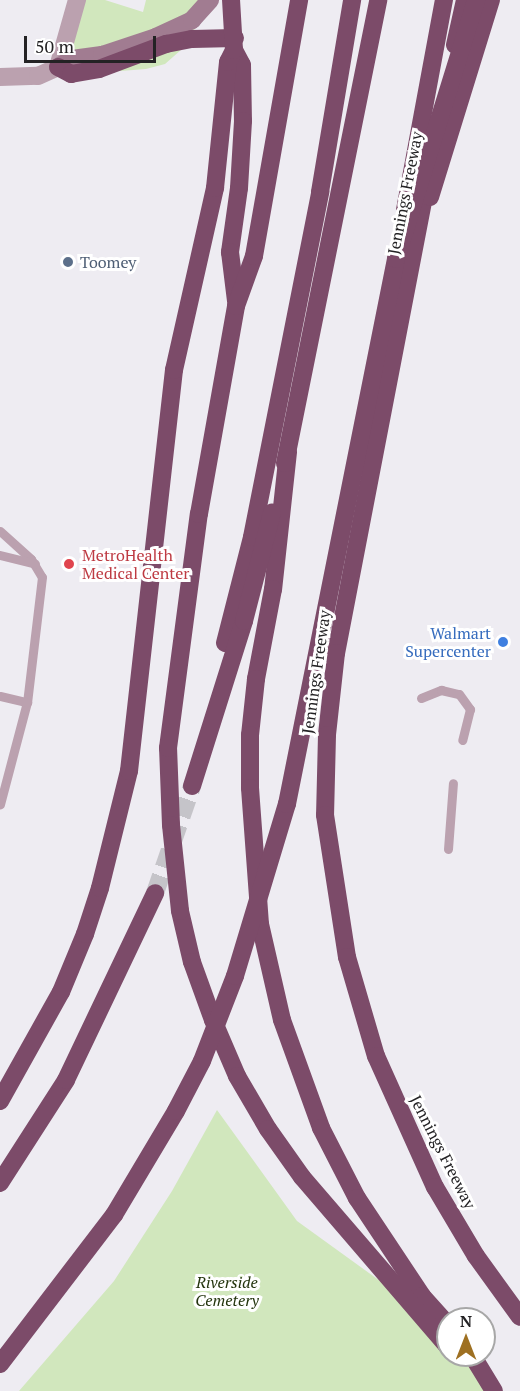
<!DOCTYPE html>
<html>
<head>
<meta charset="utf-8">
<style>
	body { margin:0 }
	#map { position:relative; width:520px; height:1391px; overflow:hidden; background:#eeecf2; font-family:"PT Serif",serif }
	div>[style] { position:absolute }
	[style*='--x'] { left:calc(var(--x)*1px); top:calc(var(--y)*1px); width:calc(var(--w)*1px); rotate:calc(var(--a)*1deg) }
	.green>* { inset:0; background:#d1e7bd }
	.highway-tunnel>* { height:18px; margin-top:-9px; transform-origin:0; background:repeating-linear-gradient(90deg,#c5c4c9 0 18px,transparent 0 27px) }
	.lane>* { height:9px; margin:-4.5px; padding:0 4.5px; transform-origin:4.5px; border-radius:4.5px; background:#bba1af }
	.street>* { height:18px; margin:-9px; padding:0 9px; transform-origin:9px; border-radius:9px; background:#bba1af }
	.secondary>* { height:18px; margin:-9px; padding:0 9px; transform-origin:9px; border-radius:9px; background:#a17c91 }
	.highway>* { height:18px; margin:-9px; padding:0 9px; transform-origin:9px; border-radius:9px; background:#7c4b69 }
	.highway-bridge>* { height:18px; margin:-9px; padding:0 9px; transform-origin:9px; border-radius:9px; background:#7c4b69 }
	.dots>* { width:16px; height:16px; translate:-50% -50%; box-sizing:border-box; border:3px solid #fff; border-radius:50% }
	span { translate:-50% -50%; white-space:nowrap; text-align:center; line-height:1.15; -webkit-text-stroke:6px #fff; paint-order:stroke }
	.street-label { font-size:16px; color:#232224 }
	.service-label { font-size:16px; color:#4e5e75 }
	.left { translate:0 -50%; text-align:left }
	.health-label { font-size:16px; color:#be3a42 }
	.shop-label { font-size:16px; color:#366cbe }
	.right { translate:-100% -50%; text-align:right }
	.park-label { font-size:16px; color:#24350e; font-style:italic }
	.north { position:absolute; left:436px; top:1307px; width:60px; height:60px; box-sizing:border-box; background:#fff; border:2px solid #a7a7a7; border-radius:50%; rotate:0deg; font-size:16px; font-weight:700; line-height:24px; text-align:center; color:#232224 }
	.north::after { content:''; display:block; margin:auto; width:21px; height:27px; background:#9e7022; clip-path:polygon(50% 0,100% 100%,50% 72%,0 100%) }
	.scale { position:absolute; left:24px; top:36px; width:132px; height:27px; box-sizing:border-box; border:3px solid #232224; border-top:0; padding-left:8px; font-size:18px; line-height:21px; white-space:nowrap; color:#232224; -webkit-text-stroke:4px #fff; paint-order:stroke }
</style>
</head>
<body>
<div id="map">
	<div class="green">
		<i style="clip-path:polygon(77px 0,105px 0,143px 12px,146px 0,205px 0,190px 42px,165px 64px,146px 69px,56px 76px)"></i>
		<i style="clip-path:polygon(217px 1110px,297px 1221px,405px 1299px,448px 1355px,460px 1355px,493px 1391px,19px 1391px,114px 1281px,172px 1191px)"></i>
	</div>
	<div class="highway-tunnel">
		<i style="--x:155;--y:893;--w:113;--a:-70.9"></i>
	</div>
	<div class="lane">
		<i style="--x:0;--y:531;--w:42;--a:42.1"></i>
		<i style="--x:31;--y:559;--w:21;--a:59"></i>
		<i style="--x:42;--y:577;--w:126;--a:96.8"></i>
		<i style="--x:27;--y:702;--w:106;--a:104.8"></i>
		<i style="--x:0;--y:555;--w:36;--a:14"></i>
		<i style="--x:0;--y:696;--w:28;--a:13"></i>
		<i style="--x:421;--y:698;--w:22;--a:-22"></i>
		<i style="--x:441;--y:690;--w:18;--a:13"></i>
		<i style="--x:459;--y:694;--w:19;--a:54"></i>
		<i style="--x:470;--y:709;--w:32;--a:104"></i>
		<i style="--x:448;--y:849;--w:66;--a:-85.7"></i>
	</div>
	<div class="street">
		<i style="--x:0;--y:77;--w:38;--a:-2"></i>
		<i style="--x:38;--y:76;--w:22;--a:-24"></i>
		<i style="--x:58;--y:67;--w:70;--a:-74.2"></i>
	</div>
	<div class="secondary">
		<i style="--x:58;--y:67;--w:16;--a:-30"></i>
		<i style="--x:72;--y:59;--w:30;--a:-8"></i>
		<i style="--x:102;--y:55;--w:57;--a:-18.4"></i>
		<i style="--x:156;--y:37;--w:40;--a:-25"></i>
		<i style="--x:192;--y:20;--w:27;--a:-48"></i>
	</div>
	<div class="highway">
		<i style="--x:455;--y:45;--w:46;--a:-77.5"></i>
		<i style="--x:234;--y:50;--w:17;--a:62"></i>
		<i style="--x:242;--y:65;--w:56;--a:89"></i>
		<i style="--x:243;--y:121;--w:67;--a:93.4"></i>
		<i style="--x:239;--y:188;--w:65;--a:98"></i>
		<i style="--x:230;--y:252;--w:49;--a:83"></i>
		<i style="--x:58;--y:67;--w:15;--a:28"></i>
		<i style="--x:71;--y:74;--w:28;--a:-10"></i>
		<i style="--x:99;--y:69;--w:72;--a:-20.5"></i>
		<i style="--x:166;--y:44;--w:26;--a:-11"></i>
		<i style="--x:192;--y:39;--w:43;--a:-1.3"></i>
		<i style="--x:427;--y:181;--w:481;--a:100.9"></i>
		<i style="--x:336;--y:653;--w:82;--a:96.3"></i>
		<i style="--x:327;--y:735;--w:80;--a:91.4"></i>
		<i style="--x:325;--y:815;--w:144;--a:81.2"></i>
		<i style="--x:347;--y:957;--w:103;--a:73.7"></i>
		<i style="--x:376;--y:1056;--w:144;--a:65.8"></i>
		<i style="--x:435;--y:1187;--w:80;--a:59.3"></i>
		<i style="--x:476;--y:1256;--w:75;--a:54.2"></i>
		<i style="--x:430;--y:197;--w:206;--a:-72.8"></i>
		<i style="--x:405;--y:210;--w:214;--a:-79.5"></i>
		<i style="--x:288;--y:452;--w:138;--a:96.2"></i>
		<i style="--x:273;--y:589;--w:92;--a:100.7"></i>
		<i style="--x:256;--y:679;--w:56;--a:96.1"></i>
		<i style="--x:250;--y:735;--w:53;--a:90"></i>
		<i style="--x:250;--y:788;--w:136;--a:85.8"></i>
		<i style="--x:260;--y:924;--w:98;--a:77.1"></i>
		<i style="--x:282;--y:1020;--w:115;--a:70.1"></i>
		<i style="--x:321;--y:1128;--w:79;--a:62.8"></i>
		<i style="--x:357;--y:1198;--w:118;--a:56.4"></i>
		<i style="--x:422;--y:1296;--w:39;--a:48"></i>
		<i style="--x:285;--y:463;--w:472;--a:-78.6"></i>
		<i style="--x:225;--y:643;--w:109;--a:-75.7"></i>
		<i style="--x:252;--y:537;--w:352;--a:-78.8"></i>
		<i style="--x:320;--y:192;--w:195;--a:-80.5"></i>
		<i style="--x:192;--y:786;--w:173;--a:-72.5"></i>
		<i style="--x:244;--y:621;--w:112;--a:-75.5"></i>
		<i style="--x:171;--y:825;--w:77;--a:-92.2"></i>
		<i style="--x:168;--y:748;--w:236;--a:-82.5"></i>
		<i style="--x:199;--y:514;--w:211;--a:-79.9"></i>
		<i style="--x:236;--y:306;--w:53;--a:-70.2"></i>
		<i style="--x:254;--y:256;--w:260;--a:-80"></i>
		<i style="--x:180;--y:911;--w:52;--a:76.8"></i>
		<i style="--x:192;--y:962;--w:62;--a:70.1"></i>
		<i style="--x:213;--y:1020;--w:61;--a:66.8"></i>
		<i style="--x:237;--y:1076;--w:61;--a:59.7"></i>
		<i style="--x:268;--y:1129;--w:59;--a:54.7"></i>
		<i style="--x:302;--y:1177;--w:224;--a:49.3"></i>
		<i style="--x:0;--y:1101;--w:125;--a:-60.8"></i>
		<i style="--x:61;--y:992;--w:63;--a:-67.5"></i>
		<i style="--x:85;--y:934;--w:48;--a:-71.9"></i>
		<i style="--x:100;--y:888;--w:121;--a:-76.1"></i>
		<i style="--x:129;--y:771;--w:404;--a:-83.6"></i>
		<i style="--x:174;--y:370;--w:187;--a:-77.3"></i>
		<i style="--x:215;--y:188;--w:127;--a:-84.1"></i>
		<i style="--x:228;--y:62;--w:13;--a:-63"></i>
		<i style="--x:234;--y:50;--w:50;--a:-93.4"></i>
		<i style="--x:0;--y:1183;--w:122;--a:-57.3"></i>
		<i style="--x:66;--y:1080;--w:207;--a:-64.5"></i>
		<i style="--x:472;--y:1355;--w:42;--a:58.6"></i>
		<i style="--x:0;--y:1364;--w:188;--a:-52.6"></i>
		<i style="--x:114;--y:1215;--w:121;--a:-59.2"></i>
	</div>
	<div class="highway-bridge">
		<i style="--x:171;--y:825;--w:86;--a:84"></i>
		<i style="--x:176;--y:1111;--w:56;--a:-62.5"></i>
		<i style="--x:202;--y:1061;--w:91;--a:-68.8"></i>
		<i style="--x:235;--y:976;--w:180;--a:-73.2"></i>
		<i style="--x:287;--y:804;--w:556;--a:-78.69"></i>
		<i style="--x:396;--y:259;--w:271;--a:-72.8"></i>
	</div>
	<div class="dots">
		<i style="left:68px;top:262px;background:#5c6f8a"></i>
		<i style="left:69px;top:564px;background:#e0444e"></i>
		<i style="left:503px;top:642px;background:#3f7fe0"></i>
	</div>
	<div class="street-label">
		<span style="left:405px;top:193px;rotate:-79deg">Jennings Freeway</span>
		<span style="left:316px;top:672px;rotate:-82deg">Jennings Freeway</span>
		<span style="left:443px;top:1152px;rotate:63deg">Jennings Freeway</span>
	</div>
	<div class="service-label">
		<span class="left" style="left:80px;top:262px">Toomey</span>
	</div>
	<div class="health-label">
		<span class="left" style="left:82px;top:564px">MetroHealth<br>Medical Center</span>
	</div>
	<div class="shop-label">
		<span class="right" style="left:491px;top:642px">Walmart<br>Supercenter</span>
	</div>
	<div class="park-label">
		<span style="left:227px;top:1291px">Riverside<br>Cemetery</span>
	</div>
	<div class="north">N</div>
	<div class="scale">50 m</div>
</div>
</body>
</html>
